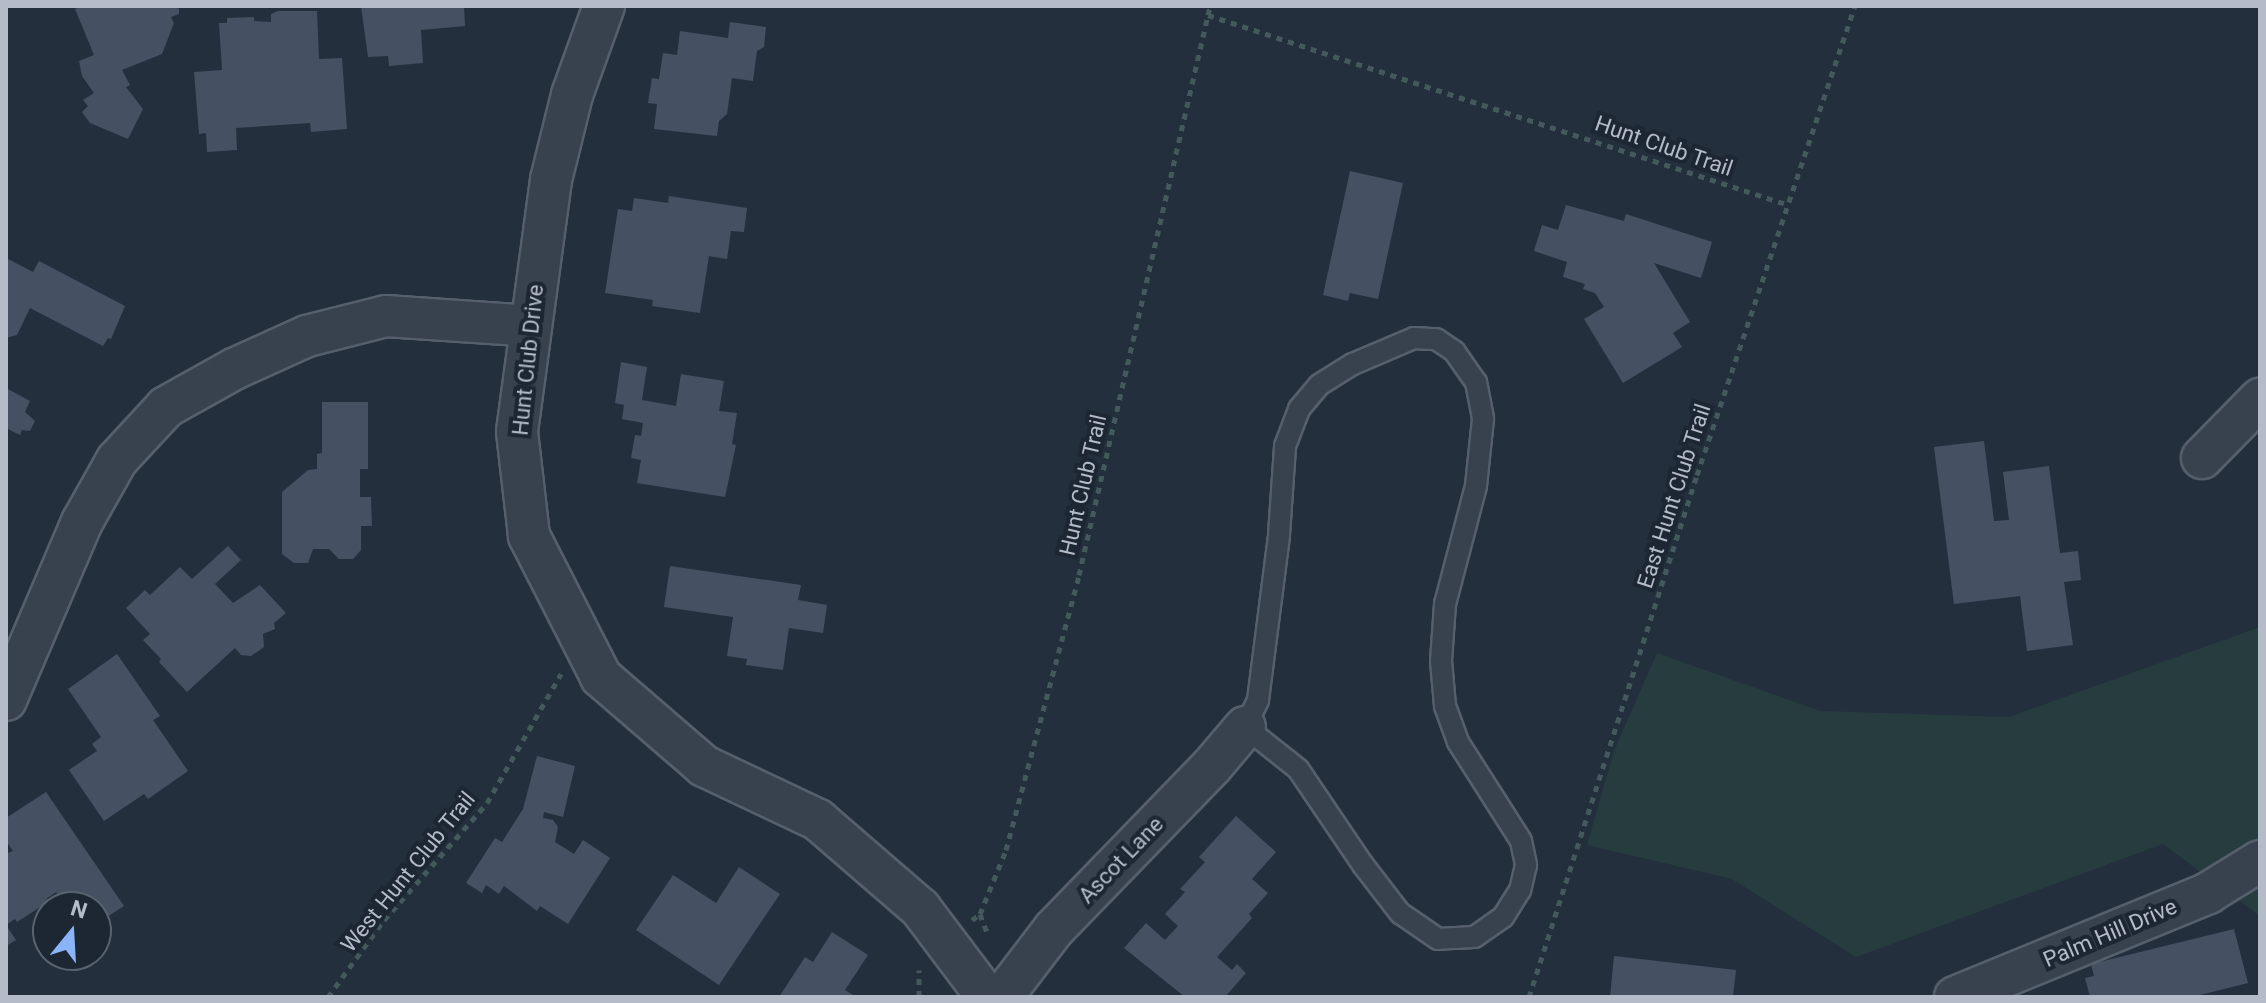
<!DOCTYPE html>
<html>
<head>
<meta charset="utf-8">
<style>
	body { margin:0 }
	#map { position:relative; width:2266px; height:1003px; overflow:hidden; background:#242f3e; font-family:Roboto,sans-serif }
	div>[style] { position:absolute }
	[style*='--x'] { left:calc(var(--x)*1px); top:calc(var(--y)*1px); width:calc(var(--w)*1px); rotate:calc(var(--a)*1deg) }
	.green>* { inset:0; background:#263c3f }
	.building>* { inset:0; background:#455162 }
	.path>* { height:5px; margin-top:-2.5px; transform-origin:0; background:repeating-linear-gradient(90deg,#44595c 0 6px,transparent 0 12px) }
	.roads { filter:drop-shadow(2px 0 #565f6c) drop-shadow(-2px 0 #565f6c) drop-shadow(0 2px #565f6c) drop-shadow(0 -2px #565f6c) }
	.service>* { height:20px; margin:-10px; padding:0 10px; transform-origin:10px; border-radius:10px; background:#38414e }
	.minor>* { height:40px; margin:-20px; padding:0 20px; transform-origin:20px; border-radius:20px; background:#38414e }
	span { translate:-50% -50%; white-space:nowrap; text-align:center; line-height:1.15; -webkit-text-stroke:8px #1d2633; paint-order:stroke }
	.street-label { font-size:22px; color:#b4bcc9 }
	.frame { position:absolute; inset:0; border:8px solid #b4bcc9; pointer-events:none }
	.north { position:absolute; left:32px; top:891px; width:80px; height:80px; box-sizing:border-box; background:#1d2633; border:2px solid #59626f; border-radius:50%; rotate:18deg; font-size:22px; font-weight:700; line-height:32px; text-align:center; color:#b4bcc9 }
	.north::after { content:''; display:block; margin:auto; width:28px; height:36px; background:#8ab4f8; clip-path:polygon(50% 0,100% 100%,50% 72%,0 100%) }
</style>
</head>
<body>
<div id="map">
	<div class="green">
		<i style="clip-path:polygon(2260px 627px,2260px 916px,2163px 844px,1856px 957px,1732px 879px,1587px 845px,1614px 751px,1657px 653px,1820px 711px,2009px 717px)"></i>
	</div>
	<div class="building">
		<i style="clip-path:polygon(81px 6px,177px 6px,179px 9px,179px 14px,171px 17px,174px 23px,162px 54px,122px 70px,130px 85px,126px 87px,143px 109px,128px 139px,90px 123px,82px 112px,88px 106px,83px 100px,94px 93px,82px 76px,79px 61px,94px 55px,75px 9px)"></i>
		<i style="clip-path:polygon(361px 6px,464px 6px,465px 26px,421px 30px,423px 63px,389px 66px,388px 56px,368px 57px)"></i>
		<i style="clip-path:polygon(278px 11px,317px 11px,319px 59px,342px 58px,347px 129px,311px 132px,310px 123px,236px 128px,237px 150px,207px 152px,206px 133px,199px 134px,194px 72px,222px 70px,219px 23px,227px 23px,227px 18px,254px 17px,254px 21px,271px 22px,271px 14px)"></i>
		<i style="clip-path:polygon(730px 22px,766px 27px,764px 47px,757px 51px,753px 81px,732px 78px,727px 114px,719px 121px,717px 136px,654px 129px,657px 104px,648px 103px,652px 78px,659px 79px,663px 53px,677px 55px,680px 31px,728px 38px)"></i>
		<i style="clip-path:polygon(1350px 171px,1403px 183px,1378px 299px,1350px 293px,1348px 301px,1323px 295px)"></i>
		<i style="clip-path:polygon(669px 196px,747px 208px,744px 232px,731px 231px,727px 259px,709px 256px,700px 313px,652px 306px,653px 300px,605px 293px,618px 209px,632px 211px,634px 198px,668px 203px)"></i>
		<i style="clip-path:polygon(1566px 205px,1624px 221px,1626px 214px,1712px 242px,1701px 278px,1654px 263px,1690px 322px,1673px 333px,1682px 347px,1623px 383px,1584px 319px,1604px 307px,1595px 293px,1583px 289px,1585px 284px,1563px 277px,1567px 262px,1534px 251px,1542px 225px,1558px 230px)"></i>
		<i style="clip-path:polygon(6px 258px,33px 272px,39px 261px,125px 306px,111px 339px,108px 338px,103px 346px,30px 308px,17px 335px,6px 338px)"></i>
		<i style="clip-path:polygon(621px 362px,647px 367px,642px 400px,676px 406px,681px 374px,724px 381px,719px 411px,737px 413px,732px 444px,736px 445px,725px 497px,637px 483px,641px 460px,631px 458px,635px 435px,641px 436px,643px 423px,622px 419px,624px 405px,615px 403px)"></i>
		<i style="clip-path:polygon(6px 388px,30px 401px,25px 412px,35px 421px,30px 431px,22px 430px,20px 435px,6px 428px)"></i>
		<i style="clip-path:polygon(322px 402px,368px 402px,368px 469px,360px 469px,360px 497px,371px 497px,372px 526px,361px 526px,361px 550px,353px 559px,339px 559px,329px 549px,313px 549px,308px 563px,294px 563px,282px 554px,282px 492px,308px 470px,317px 469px,317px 454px,322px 453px)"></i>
		<i style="clip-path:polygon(1984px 441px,1994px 521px,2009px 520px,2003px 472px,2049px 466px,2060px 553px,2078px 551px,2081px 580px,2064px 582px,2073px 645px,2027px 651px,2020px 596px,1954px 604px,1934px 447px)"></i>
		<i style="clip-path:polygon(228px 546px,241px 560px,215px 584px,233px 603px,260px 585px,286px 613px,274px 623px,275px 629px,263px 634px,264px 647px,251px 656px,241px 655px,235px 648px,187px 692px,159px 662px,161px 659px,143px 640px,150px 634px,126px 608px,145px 590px,150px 595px,180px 567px,192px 579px)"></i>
		<i style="clip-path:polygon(670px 566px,801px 585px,798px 600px,827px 605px,823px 633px,789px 628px,783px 670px,746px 665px,747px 659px,727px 656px,733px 617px,664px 607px)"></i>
		<i style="clip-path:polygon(117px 654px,160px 716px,153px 720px,188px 771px,148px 799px,144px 794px,104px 821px,69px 770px,97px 751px,92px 744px,101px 737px,68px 689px)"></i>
		<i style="clip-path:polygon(537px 756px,575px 766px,563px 817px,544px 812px,543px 818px,553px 820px,558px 827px,555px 842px,574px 854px,583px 840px,610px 858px,568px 924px,540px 906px,537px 911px,504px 886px,499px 894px,486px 885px,482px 893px,466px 883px,495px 838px,502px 842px,523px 809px)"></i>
		<i style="clip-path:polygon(46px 792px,124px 906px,96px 924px,96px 907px,80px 907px,74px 899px,65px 905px,56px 892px,46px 899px,48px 902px,17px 922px,15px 919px,6px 925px,16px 940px,6px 946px,6px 850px,8px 853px,13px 851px,6px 841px,6px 818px)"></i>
		<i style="clip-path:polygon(1236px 816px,1276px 852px,1252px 879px,1268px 893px,1249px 914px,1252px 918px,1217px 957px,1232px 970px,1237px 964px,1246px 973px,1225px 997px,1185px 997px,1124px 948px,1146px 923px,1165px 940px,1178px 926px,1165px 914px,1185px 892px,1180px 889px,1205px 862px,1199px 857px)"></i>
		<i style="clip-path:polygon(739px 867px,780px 894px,719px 985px,636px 930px,673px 875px,716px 903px)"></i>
		<i style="clip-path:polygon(2234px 929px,2248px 983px,2192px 997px,2090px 997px,2085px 978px,2094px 976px,2091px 964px)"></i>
		<i style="clip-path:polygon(832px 932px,868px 955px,845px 990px,856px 997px,779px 997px,805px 957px,813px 962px)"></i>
		<i style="clip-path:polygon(1614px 956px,1736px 970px,1733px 997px,1610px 997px)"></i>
	</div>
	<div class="path">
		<i style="--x:1208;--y:15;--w:9;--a:-77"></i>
		<i style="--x:980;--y:914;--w:22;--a:69"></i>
		<i style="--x:972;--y:920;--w:10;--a:-37"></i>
		<i style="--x:980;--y:914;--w:69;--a:-67.9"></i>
		<i style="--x:1006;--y:850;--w:285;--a:-75.1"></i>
		<i style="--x:1079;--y:575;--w:575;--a:-77.03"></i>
		<i style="--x:1208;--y:15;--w:611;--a:18.11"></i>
		<i style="--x:328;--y:997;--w:95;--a:-54"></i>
		<i style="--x:384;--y:920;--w:156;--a:-48.6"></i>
		<i style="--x:487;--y:803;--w:149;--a:-60.2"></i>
		<i style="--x:919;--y:997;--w:27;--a:-90"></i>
		<i style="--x:1529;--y:997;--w:548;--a:-72.16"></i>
		<i style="--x:1697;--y:475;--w:495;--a:-71.4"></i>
	</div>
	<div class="roads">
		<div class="service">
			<i style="--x:1414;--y:338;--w:22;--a:3"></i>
			<i style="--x:1436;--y:339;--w:22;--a:34"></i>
			<i style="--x:1454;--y:351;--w:38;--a:55"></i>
			<i style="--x:1476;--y:382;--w:38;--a:79"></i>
			<i style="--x:1483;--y:419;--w:67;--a:96"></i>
			<i style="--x:1476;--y:486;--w:122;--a:104.7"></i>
			<i style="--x:1445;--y:604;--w:57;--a:94"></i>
			<i style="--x:1441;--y:661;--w:45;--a:84.9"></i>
			<i style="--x:1445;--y:706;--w:38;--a:70"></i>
			<i style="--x:1458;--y:742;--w:117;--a:57.5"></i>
			<i style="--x:1521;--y:841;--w:25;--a:78"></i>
			<i style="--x:1526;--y:865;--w:26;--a:103"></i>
			<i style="--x:1520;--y:890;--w:32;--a:122"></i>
			<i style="--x:1503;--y:917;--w:35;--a:145"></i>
			<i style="--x:1474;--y:937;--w:36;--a:177"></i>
			<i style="--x:1438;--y:939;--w:46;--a:-145.6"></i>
			<i style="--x:1400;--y:913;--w:61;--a:-127.6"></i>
			<i style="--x:1363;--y:865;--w:116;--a:-124.1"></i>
			<i style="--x:1298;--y:769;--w:68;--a:-141.6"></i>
			<i style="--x:1245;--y:727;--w:30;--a:-64"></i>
			<i style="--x:1258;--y:700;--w:166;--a:-82.7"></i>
			<i style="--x:1279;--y:535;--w:89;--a:-86.1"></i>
			<i style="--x:1285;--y:446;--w:40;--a:-69"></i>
			<i style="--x:1299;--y:409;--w:31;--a:-50"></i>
			<i style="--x:1319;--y:385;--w:40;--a:-32"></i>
			<i style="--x:1353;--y:364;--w:66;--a:-23.1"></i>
		</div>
		<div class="minor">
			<i style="--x:604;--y:6;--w:95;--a:109.8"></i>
			<i style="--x:572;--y:95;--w:88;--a:103.9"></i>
			<i style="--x:551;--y:180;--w:254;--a:97.7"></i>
			<i style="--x:517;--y:432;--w:105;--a:83.4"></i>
			<i style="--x:529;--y:536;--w:158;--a:62.9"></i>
			<i style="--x:601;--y:677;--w:136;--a:40.8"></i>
			<i style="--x:704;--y:766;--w:126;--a:25.3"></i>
			<i style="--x:818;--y:820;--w:135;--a:40.8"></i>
			<i style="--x:920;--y:908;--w:111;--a:53"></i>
			<i style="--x:2202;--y:458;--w:83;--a:-45.5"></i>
			<i style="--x:6;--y:700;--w:194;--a:-66.9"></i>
			<i style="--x:82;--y:522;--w:71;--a:-60.6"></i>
			<i style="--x:117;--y:460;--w:72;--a:-47.2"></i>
			<i style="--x:166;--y:407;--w:78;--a:-29.2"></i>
			<i style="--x:234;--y:369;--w:80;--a:-24.3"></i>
			<i style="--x:307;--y:336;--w:81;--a:-14.2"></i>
			<i style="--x:386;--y:316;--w:145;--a:3.9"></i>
			<i style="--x:1002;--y:997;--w:86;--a:-52.6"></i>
			<i style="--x:1054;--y:929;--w:227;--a:-45.9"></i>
			<i style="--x:1212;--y:766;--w:51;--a:-49.8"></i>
			<i style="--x:1955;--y:997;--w:274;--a:-22.3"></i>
			<i style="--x:2208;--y:893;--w:61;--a:-31.6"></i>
		</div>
	</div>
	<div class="street-label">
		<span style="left:1664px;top:146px;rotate:19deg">Hunt Club Trail</span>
		<span style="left:528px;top:360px;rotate:-84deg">Hunt Club Drive</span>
		<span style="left:1083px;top:485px;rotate:-77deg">Hunt Club Trail</span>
		<span style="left:1674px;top:496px;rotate:-72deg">East Hunt Club Trail</span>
		<span style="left:1121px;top:860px;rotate:-46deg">Ascot Lane</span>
		<span style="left:408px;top:872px;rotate:-51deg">West Hunt Club Trail</span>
		<span style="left:2110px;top:933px;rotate:-23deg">Palm Hill Drive</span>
	</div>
	<div class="frame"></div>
	<div class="north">N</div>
</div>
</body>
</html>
